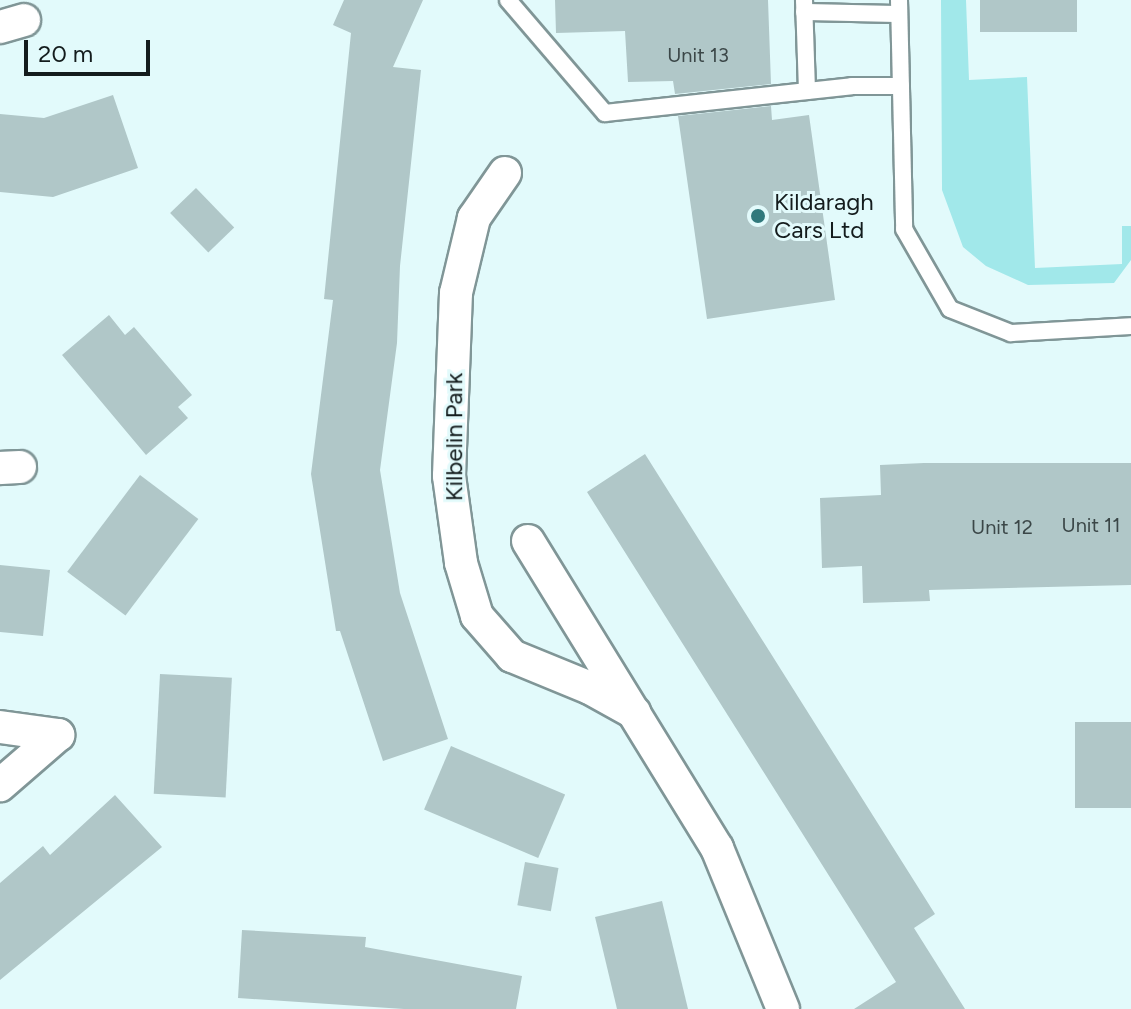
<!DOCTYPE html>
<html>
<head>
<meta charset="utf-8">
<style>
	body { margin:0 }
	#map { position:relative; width:1131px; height:1009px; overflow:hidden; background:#e2fafb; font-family:Figtree,sans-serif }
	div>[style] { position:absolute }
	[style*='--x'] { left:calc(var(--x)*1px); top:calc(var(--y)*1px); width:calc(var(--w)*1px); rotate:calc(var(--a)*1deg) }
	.green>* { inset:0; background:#a1e8ea }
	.building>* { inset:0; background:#b0c7c8; transform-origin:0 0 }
	.roads { filter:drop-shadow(2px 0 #809697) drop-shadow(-2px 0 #809697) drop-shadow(0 2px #809697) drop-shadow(0 -2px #809697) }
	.lane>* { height:16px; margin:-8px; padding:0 8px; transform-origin:8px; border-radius:8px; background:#fff }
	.street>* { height:32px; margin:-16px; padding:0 16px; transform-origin:16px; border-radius:16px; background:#fff }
	.dots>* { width:22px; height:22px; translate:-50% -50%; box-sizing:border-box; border:4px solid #e2fafb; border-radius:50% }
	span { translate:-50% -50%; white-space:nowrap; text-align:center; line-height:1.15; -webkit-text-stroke:6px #e2fafb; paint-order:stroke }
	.number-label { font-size:20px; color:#3b4748 }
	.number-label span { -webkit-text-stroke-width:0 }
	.poi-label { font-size:24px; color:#141c1d }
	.left { translate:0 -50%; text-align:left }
	.street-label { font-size:24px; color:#141c1d }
	.scale { position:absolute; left:24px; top:40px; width:126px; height:36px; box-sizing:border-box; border:4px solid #141c1d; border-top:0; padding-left:10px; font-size:24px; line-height:28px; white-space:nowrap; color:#141c1d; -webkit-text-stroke:6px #e2fafb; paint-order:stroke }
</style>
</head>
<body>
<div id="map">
	<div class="green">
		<i style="clip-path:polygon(941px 0,966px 0,969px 80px,1027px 77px,1035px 268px,1122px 264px,1122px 226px,1131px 226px,1131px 260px,1114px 283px,1028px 285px,986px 266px,963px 247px,942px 190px)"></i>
	</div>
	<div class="building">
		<i style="clip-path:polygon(344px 0,423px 0,393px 67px,421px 70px,400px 266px,397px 343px,380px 470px,400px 593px,448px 739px,383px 761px,340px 631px,336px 631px,311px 474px,333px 300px,324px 299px,351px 33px,333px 25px)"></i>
		<i style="clip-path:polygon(555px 0,768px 0,771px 84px,675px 94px,673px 81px,628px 82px,625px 31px,556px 33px)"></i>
		<i style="left:980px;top:0;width:97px;height:32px"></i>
		<i style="clip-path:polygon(113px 95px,138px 168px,53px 197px,0 192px,0 114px,44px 118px)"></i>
		<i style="clip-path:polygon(771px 106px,772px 120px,809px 115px,835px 300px,707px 319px,678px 116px)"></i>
		<i style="left:196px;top:188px;width:55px;height:36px;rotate:46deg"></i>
		<i style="clip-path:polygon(109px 315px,125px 335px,134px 327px,192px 395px,178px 407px,188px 418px,146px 455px,62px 355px)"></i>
		<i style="clip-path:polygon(645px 454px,935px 914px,914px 928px,965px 1009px,854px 1009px,896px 982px,587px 492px)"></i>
		<i style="clip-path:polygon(924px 463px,1131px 463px,1131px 585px,929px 590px,930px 601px,863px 603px,862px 566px,822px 568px,820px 498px,881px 495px,880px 465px)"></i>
		<i style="left:140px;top:475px;width:73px;height:121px;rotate:37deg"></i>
		<i style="clip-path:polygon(0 565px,50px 570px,43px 636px,0 632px)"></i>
		<i style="left:160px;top:674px;width:72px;height:120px;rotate:3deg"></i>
		<i style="left:1131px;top:722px;width:86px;height:56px;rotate:90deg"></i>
		<i style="left:451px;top:746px;width:124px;height:69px;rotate:23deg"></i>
		<i style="clip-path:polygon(115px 795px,162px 847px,0 980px,0 883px,43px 846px,50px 855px)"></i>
		<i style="left:525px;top:862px;width:34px;height:44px;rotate:10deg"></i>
		<i style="clip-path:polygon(662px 901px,688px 1009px,617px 1009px,595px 917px)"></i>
		<i style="clip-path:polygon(242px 930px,366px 937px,365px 947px,522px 976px,516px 1009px,404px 1009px,238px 998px)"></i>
	</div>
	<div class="roads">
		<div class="lane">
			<i style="--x:508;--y:0;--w:149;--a:49.4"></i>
			<i style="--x:605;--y:113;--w:248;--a:-6.2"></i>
			<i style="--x:852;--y:86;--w:49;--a:0"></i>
			<i style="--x:804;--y:0;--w:91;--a:88.1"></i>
			<i style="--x:899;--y:0;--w:229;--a:88.7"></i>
			<i style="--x:904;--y:229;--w:92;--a:60.1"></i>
			<i style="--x:950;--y:309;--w:66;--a:21.5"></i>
			<i style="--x:1011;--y:333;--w:120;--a:-3.3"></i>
			<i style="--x:804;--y:12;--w:95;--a:1.2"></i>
		</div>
		<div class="street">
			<i style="--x:0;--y:27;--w:25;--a:-16"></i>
			<i style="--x:505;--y:173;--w:55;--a:124.6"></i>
			<i style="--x:474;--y:218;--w:77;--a:103.5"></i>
			<i style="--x:456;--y:293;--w:183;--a:92.2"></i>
			<i style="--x:449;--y:476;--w:88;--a:82.1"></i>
			<i style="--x:461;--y:563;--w:55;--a:73.2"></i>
			<i style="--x:477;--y:616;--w:53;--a:48.8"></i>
			<i style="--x:512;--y:656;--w:84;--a:22.3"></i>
			<i style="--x:590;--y:688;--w:51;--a:29.1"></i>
			<i style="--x:0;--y:468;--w:20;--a:-3"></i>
			<i style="--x:528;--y:541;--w:361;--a:58.4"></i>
			<i style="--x:717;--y:848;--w:174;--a:67.7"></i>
			<i style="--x:0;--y:727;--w:59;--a:7.9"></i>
			<i style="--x:58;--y:735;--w:77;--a:139.2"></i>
		</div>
	</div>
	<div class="dots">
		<i style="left:758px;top:216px;background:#30797c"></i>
	</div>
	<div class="number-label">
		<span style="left:698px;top:55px">Unit 13</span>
		<span style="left:1091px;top:525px">Unit 11</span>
		<span style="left:1002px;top:527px">Unit 12</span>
	</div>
	<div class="poi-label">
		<span class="left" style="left:774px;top:216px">Kildaragh<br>Cars Ltd</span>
	</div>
	<div class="street-label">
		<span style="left:454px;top:437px;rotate:-90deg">Kilbelin Park</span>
	</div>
	<div class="scale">20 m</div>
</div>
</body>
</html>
